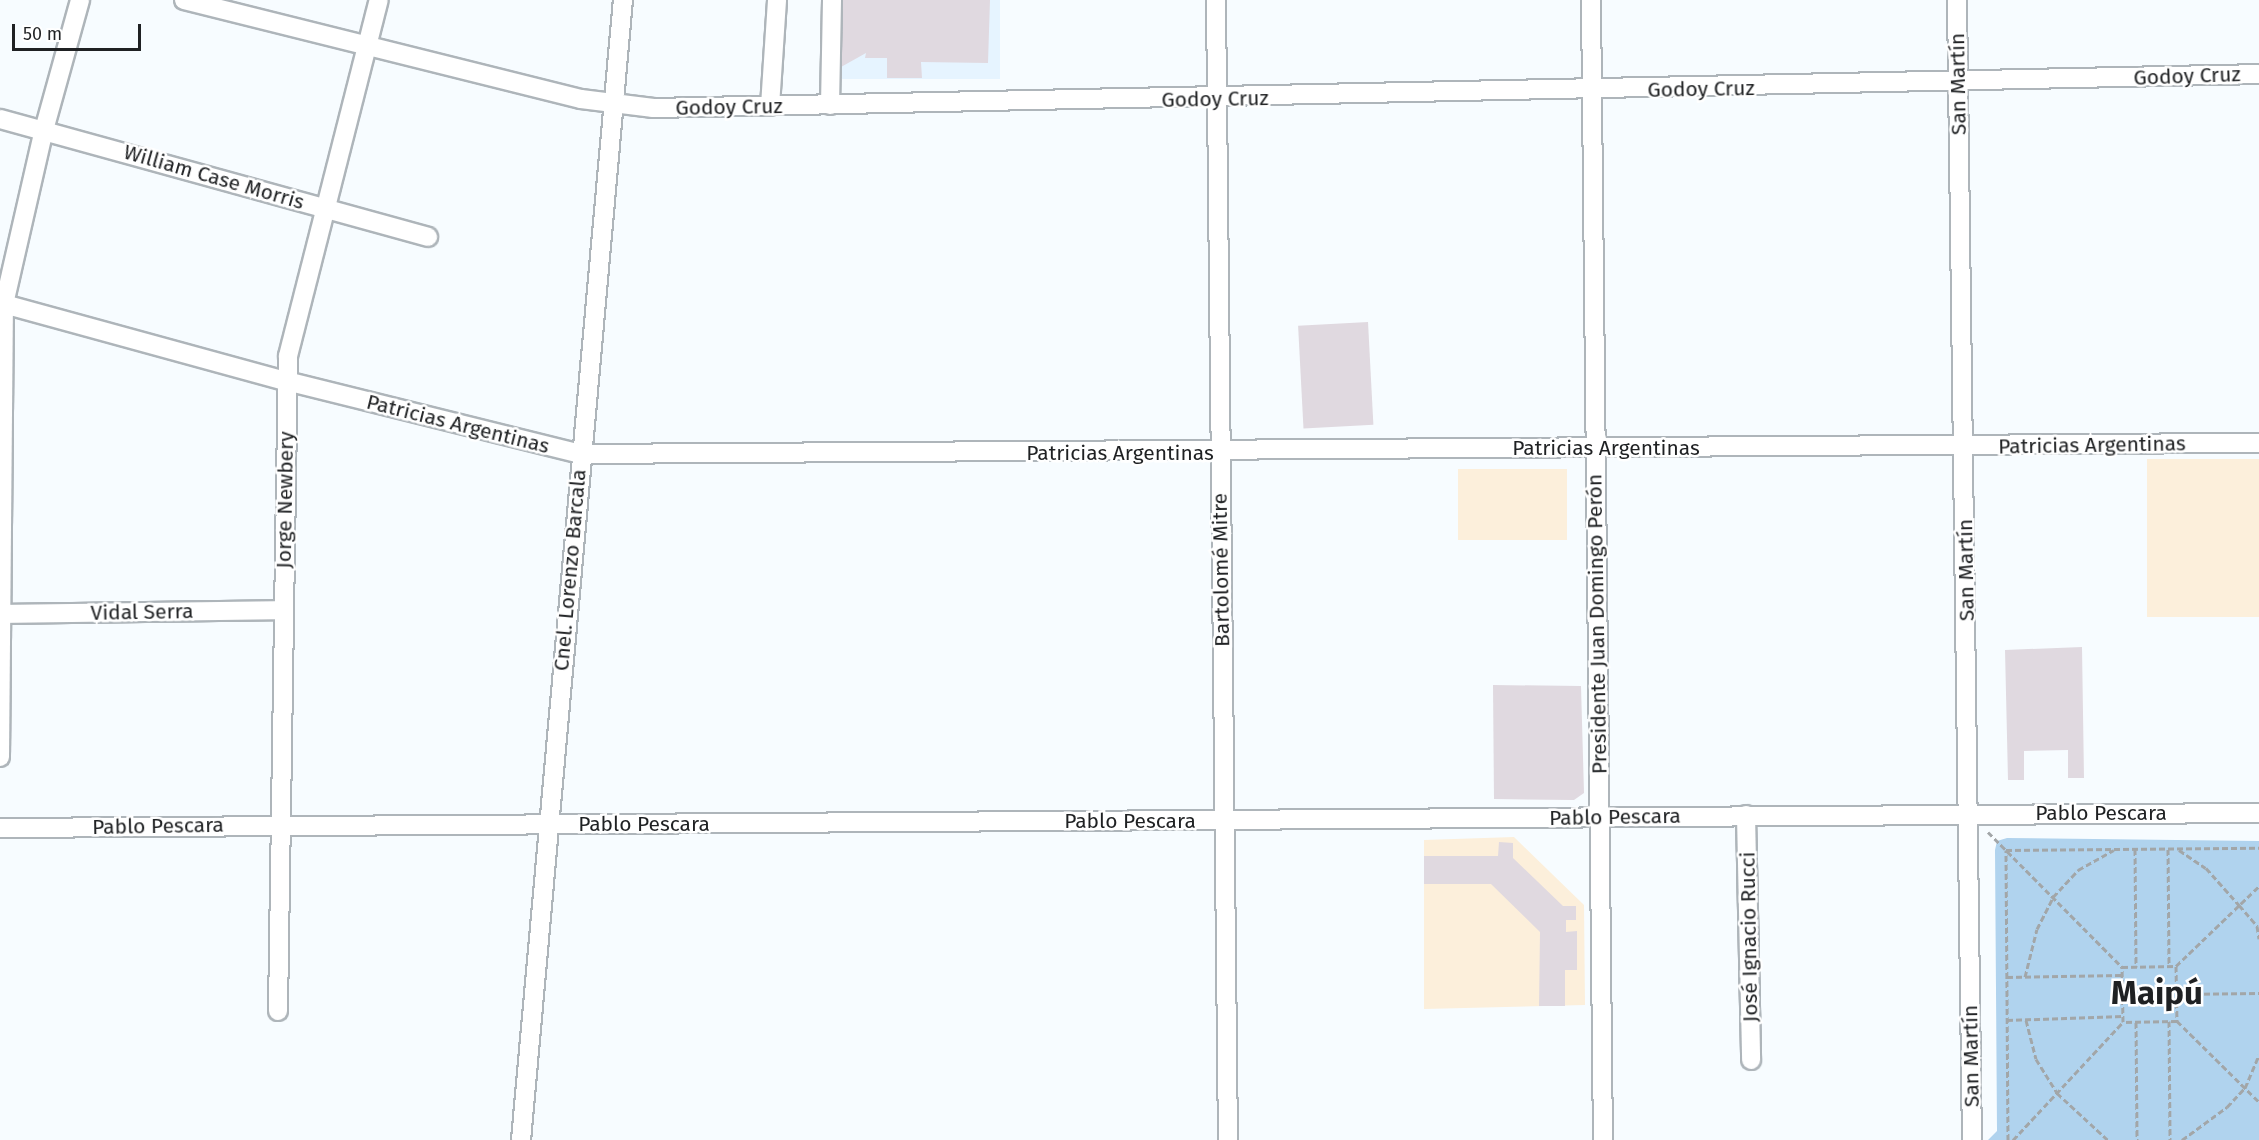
<!DOCTYPE html>
<html>
<head>
<meta charset="utf-8">
<style>
	body { margin:0 }
	#map { position:relative; width:2259px; height:1140px; overflow:hidden; background:#f7fcff; font-family:"Fira Sans",sans-serif }
	div>[style] { position:absolute }
	[style*='--x'] { left:calc(var(--x)*1px); top:calc(var(--y)*1px); width:calc(var(--w)*1px); rotate:calc(var(--a)*1deg) }
	.built>* { inset:0; background:#e6f4ff; transform-origin:0 0 }
	.education>* { inset:0; background:#fcefdb; transform-origin:0 0 }
	.green>* { inset:0; background:#b0d3ee }
	.building>* { inset:0; background:#e0d9e0; transform-origin:0 0 }
	.path>* { height:3px; margin-top:-1.5px; transform-origin:0; background:repeating-linear-gradient(90deg,#a2a6a8 0 6px,transparent 0 9px) }
	.roads { filter:drop-shadow(2px 0 #aeb5ba) drop-shadow(-2px 0 #aeb5ba) drop-shadow(0 2px #aeb5ba) drop-shadow(0 -2px #aeb5ba) }
	.minor>* { height:18px; margin:-9px; padding:0 9px; transform-origin:9px; border-radius:9px; background:#fff }
	span { translate:-50% -50%; white-space:nowrap; text-align:center; line-height:1.15; -webkit-text-stroke:5px #fff; paint-order:stroke }
	.street-label { font-size:21px; color:#1f2123 }
	.town-label { font-size:33px; color:#1f2123; font-weight:700 }
	.scale { position:absolute; left:12px; top:24px; width:129px; height:27px; box-sizing:border-box; border:3px solid #1f2123; border-top:0; padding-left:8px; font-size:18px; line-height:21px; white-space:nowrap; color:#1f2123; -webkit-text-stroke:4px #fff; paint-order:stroke }
</style>
</head>
<body>
<div id="map">
	<div class="built">
		<i style="left:842px;top:0;width:158px;height:79px"></i>
	</div>
	<div class="education">
		<i style="left:2147px;top:459px;width:112px;height:158px"></i>
		<i style="left:1458px;top:469px;width:109px;height:71px"></i>
		<i style="clip-path:polygon(1514px 837px,1584px 905px,1585px 1005px,1424px 1009px,1424px 840px)"></i>
	</div>
	<div class="green">
		<i style="clip-path:polygon(2007px 838px,2259px 841px,2259px 1140px,1988px 1140px,1997px 1131px,1995px 850px,1997px 841px)"></i>
	</div>
	<div class="building">
		<i style="clip-path:polygon(842px 0,990px 0,988px 63px,921px 62px,922px 78px,887px 78px,887px 58px,865px 58px,866px 53px,841px 67px)"></i>
		<i style="left:1368px;top:322px;width:103px;height:70px;rotate:87deg"></i>
		<i style="clip-path:polygon(2082px 647px,2084px 778px,2068px 778px,2068px 750px,2024px 751px,2024px 780px,2008px 780px,2005px 650px)"></i>
		<i style="clip-path:polygon(1493px 685px,1581px 686px,1584px 793px,1574px 800px,1494px 799px)"></i>
		<i style="clip-path:polygon(1499px 842px,1513px 843px,1513px 858px,1563px 906px,1576px 906px,1576px 920px,1566px 920px,1566px 932px,1577px 931px,1577px 970px,1565px 970px,1565px 1006px,1539px 1006px,1540px 932px,1491px 884px,1424px 884px,1424px 856px,1498px 856px)"></i>
	</div>
	<div class="path">
		<i style="--x:1988;--y:832;--w:190;--a:45.2"></i>
		<i style="--x:2135;--y:849;--w:118;--a:89.5"></i>
		<i style="--x:2168;--y:849;--w:117;--a:89.5"></i>
		<i style="--x:2179;--y:850;--w:32;--a:34"></i>
		<i style="--x:2206;--y:868;--w:50;--a:48.3"></i>
		<i style="--x:2239;--y:905;--w:28;--a:49"></i>
		<i style="--x:2257;--y:926;--w:13;--a:81"></i>
		<i style="--x:2176;--y:966;--w:115;--a:-43.9"></i>
		<i style="--x:2007;--y:977;--w:115;--a:-1"></i>
		<i style="--x:2025;--y:977;--w:49;--a:-76"></i>
		<i style="--x:2037;--y:929;--w:36;--a:-63"></i>
		<i style="--x:2053;--y:897;--w:37;--a:-47"></i>
		<i style="--x:2078;--y:870;--w:41;--a:-29.1"></i>
		<i style="--x:2177;--y:994;--w:82;--a:-0.7"></i>
		<i style="--x:2007;--y:1020;--w:116;--a:-2"></i>
		<i style="--x:2026;--y:1020;--w:40;--a:75.6"></i>
		<i style="--x:2036;--y:1059;--w:40;--a:58"></i>
		<i style="--x:2057;--y:1093;--w:69;--a:42.7"></i>
		<i style="--x:2169;--y:1021;--w:119;--a:89.5"></i>
		<i style="--x:2177;--y:1021;--w:115;--a:44.6"></i>
		<i style="--x:2136;--y:1022;--w:118;--a:89.5"></i>
		<i style="--x:2008;--y:1140;--w:290;--a:-90.4"></i>
		<i style="--x:2006;--y:850;--w:253;--a:-0.5"></i>
		<i style="--x:2013;--y:1140;--w:161;--a:-47"></i>
		<i style="--x:2123;--y:1022;--w:55;--a:-91"></i>
		<i style="--x:2122;--y:967;--w:54;--a:-1.1"></i>
		<i style="--x:2176;--y:966;--w:55;--a:89"></i>
		<i style="--x:2177;--y:1021;--w:54;--a:178.9"></i>
		<i style="--x:2182;--y:1140;--w:56;--a:-36.3"></i>
		<i style="--x:2227;--y:1107;--w:26;--a:-47"></i>
		<i style="--x:2245;--y:1088;--w:36;--a:-67"></i>
	</div>
	<div class="roads">
		<div class="minor">
			<i style="--x:184;--y:0;--w:409;--a:14"></i>
			<i style="--x:581;--y:99;--w:73;--a:7.1"></i>
			<i style="--x:653;--y:108;--w:1606;--a:-1.21"></i>
			<i style="--x:1216;--y:0;--w:1140;--a:89.4"></i>
			<i style="--x:1591;--y:0;--w:1140;--a:89.4"></i>
			<i style="--x:1957;--y:0;--w:1140;--a:89.25"></i>
			<i style="--x:830;--y:105;--w:105;--a:-88.9"></i>
			<i style="--x:770;--y:106;--w:106;--a:-86.2"></i>
			<i style="--x:0;--y:119;--w:444;--a:15.4"></i>
			<i style="--x:0;--y:303;--w:296;--a:15.3"></i>
			<i style="--x:286;--y:381;--w:303;--a:13.9"></i>
			<i style="--x:580;--y:454;--w:1679;--a:-0.38"></i>
			<i style="--x:0;--y:614;--w:284;--a:-0.8"></i>
			<i style="--x:0;--y:757;--w:453;--a:-89.5"></i>
			<i style="--x:4;--y:304;--w:179;--a:-77.1"></i>
			<i style="--x:44;--y:130;--w:135;--a:-74.5"></i>
			<i style="--x:1746;--y:815;--w:245;--a:88.8"></i>
			<i style="--x:0;--y:828;--w:2259;--a:-0.38"></i>
			<i style="--x:278;--y:1011;--w:655;--a:-89.13"></i>
			<i style="--x:288;--y:356;--w:367;--a:-75.7"></i>
			<i style="--x:521;--y:1140;--w:1145;--a:-84.89"></i>
		</div>
	</div>
	<div class="street-label">
		<span style="left:2187px;top:76px;rotate:-2deg">Godoy Cruz</span>
		<span style="left:1958px;top:84px;rotate:-91deg">San Martín</span>
		<span style="left:1701px;top:89px;rotate:-1deg">Godoy Cruz</span>
		<span style="left:1215px;top:99px;rotate:-1deg">Godoy Cruz</span>
		<span style="left:729px;top:107px;rotate:-1deg">Godoy Cruz</span>
		<span style="left:214px;top:177px;rotate:16deg">William Case Morris</span>
		<span style="left:458px;top:424px;rotate:14deg">Patricias Argentinas</span>
		<span style="left:2092px;top:445px;rotate:-1deg">Patricias Argentinas</span>
		<span style="left:1606px;top:448px">Patricias Argentinas</span>
		<span style="left:1120px;top:453px">Patricias Argentinas</span>
		<span style="left:285px;top:500px;rotate:-89deg">Jorge Newbery</span>
		<span style="left:570px;top:570px;rotate:-85deg">Cnel. Lorenzo Barcala</span>
		<span style="left:1221px;top:570px;rotate:-91deg">Bartolomé Mitre</span>
		<span style="left:1966px;top:570px;rotate:-91deg">San Martín</span>
		<span style="left:142px;top:612px;rotate:-1deg">Vidal Serra</span>
		<span style="left:1597px;top:624px;rotate:-91deg">Presidente Juan Domingo Perón</span>
		<span style="left:2101px;top:813px">Pablo Pescara</span>
		<span style="left:1615px;top:817px;rotate:-1deg">Pablo Pescara</span>
		<span style="left:1130px;top:821px">Pablo Pescara</span>
		<span style="left:644px;top:824px">Pablo Pescara</span>
		<span style="left:158px;top:826px;rotate:-1deg">Pablo Pescara</span>
		<span style="left:1749px;top:937px;rotate:-91deg">José Ignacio Rucci</span>
		<span style="left:1971px;top:1056px;rotate:-91deg">San Martín</span>
	</div>
	<div class="town-label">
		<span style="left:2157px;top:994px">Maipú</span>
	</div>
	<div class="scale">50 m</div>
</div>
</body>
</html>
